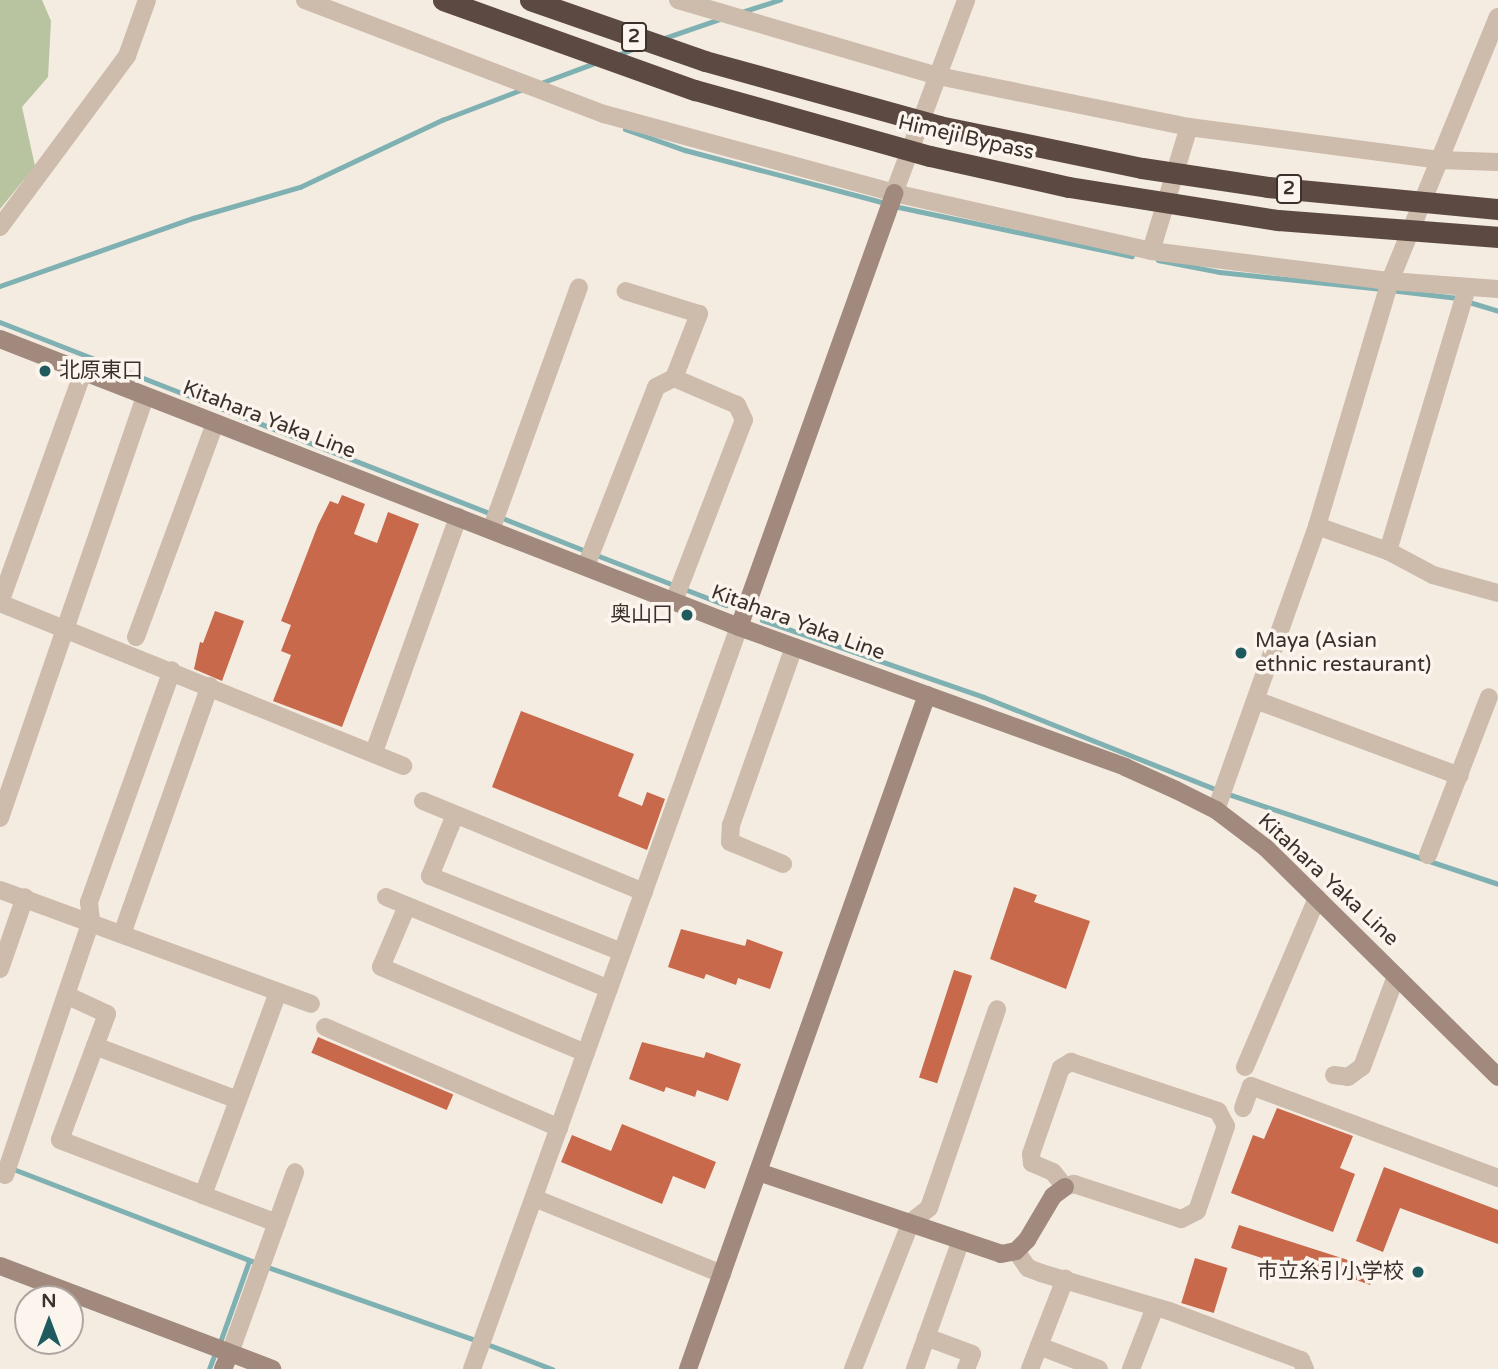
<!DOCTYPE html>
<html>
<head>
<meta charset="utf-8">
<style>
	body { margin:0 }
	#map { position:relative; width:1498px; height:1369px; overflow:hidden; background:#f4ebe1; font-family:"Varela Round","Noto Sans JP",sans-serif }
	div>[style] { position:absolute }
	[style*='--x'] { left:calc(var(--x)*1px); top:calc(var(--y)*1px); width:calc(var(--w)*1px); rotate:calc(var(--a)*1deg) }
	.green>* { inset:0; background:#b8c4a0 }
	.stream>* { height:4.5px; margin:-2.25px; padding:0 2.25px; transform-origin:2.25px; border-radius:2.25px; background:#7fb0b2 }
	.building>* { inset:0; background:#c8694b; transform-origin:0 0 }
	.street>* { height:18px; margin:-9px; padding:0 9px; transform-origin:9px; border-radius:9px; background:#cdbbac }
	.secondary>* { height:18px; margin:-9px; padding:0 9px; transform-origin:9px; border-radius:9px; background:#a18a7d }
	.highway>* { height:21px; margin:-10.5px; padding:0 10.5px; transform-origin:10.5px; border-radius:10.5px; background:#5c4a42 }
	.dots>* { width:19px; height:19px; translate:-50% -50%; box-sizing:border-box; border:4px solid #fbf5ee; border-radius:50% }
	span { translate:-50% -50%; white-space:nowrap; text-align:center; line-height:1.15; -webkit-text-stroke:7px #fbf5ee; paint-order:stroke }
	.shield-label span { padding:2px 5px; background:#fbf5ee; border:2px solid; border-radius:5px; -webkit-text-stroke-width:0 }
	.shield-label { font-size:19px; color:#3b302b; font-weight:700 }
	.street-label { font-size:21px; color:#3b302b }
	.poi-label { font-size:21px; color:#3b302b }
	.left { translate:0 -50%; text-align:left }
	.right { translate:-100% -50%; text-align:right }
	.north { position:absolute; left:14px; top:1285px; width:70px; height:70px; box-sizing:border-box; background:#fbf5ee; border:2px solid #aea6a0; border-radius:50%; rotate:0deg; font-size:19px; font-weight:700; line-height:28px; text-align:center; color:#3b302b }
	.north::after { content:''; display:block; margin:auto; width:24px; height:32px; background:#1f5a5e; clip-path:polygon(50% 0,100% 100%,50% 72%,0 100%) }
</style>
</head>
<body>
<div id="map">
	<div class="green">
		<i style="clip-path:polygon(0 0,42px 0,51px 21px,48px 77px,22px 107px,35px 166px,0 209px)"></i>
	</div>
	<div class="stream">
		<i style="--x:742;--y:12;--w:40;--a:-18"></i>
		<i style="--x:662;--y:39;--w:61;--a:-19"></i>
		<i style="--x:620;--y:54;--w:22;--a:-21"></i>
		<i style="--x:541;--y:83;--w:58;--a:-20.3"></i>
		<i style="--x:625;--y:129;--w:64;--a:19.3"></i>
		<i style="--x:685;--y:150;--w:208;--a:14.8"></i>
		<i style="--x:894;--y:206;--w:243;--a:11.9"></i>
		<i style="--x:1158;--y:260;--w:63;--a:11"></i>
		<i style="--x:1220;--y:272;--w:163;--a:6"></i>
		<i style="--x:0;--y:286;--w:205;--a:-19.4"></i>
		<i style="--x:193;--y:218;--w:111;--a:-16.2"></i>
		<i style="--x:300;--y:187;--w:157;--a:-25.3"></i>
		<i style="--x:442;--y:120;--w:87;--a:-20.9"></i>
		<i style="--x:1390;--y:290;--w:68;--a:6.7"></i>
		<i style="--x:1466;--y:301;--w:34;--a:17"></i>
		<i style="--x:0;--y:322;--w:528;--a:21.32"></i>
		<i style="--x:500;--y:517;--w:92;--a:21.6"></i>
		<i style="--x:594;--y:554;--w:86;--a:21.2"></i>
		<i style="--x:682;--y:588;--w:47;--a:21.1"></i>
		<i style="--x:762;--y:620;--w:235;--a:19.1"></i>
		<i style="--x:984;--y:697;--w:254;--a:21.7"></i>
		<i style="--x:1228;--y:794;--w:285;--a:18.4"></i>
		<i style="--x:11;--y:1168;--w:264;--a:21.1"></i>
		<i style="--x:265;--y:1266;--w:226;--a:19.4"></i>
		<i style="--x:487;--y:1344;--w:70;--a:21"></i>
		<i style="--x:219;--y:1345;--w:89;--a:-70.3"></i>
		<i style="--x:209;--y:1369;--w:17;--a:-69"></i>
	</div>
	<div class="building">
		<i style="clip-path:polygon(342px 495px,365px 504px,354px 534px,377px 543px,388px 512px,419px 524px,342px 727px,273px 701px,291px 655px,281px 651px,291px 625px,281px 621px,318px 525px,330px 501px,338px 504px)"></i>
		<i style="clip-path:polygon(215px 611px,244px 621px,222px 681px,194px 669px,200px 642px,203px 643px)"></i>
		<i style="clip-path:polygon(521px 711px,634px 754px,618px 796px,642px 806px,647px 792px,665px 799px,647px 850px,492px 787px)"></i>
		<i style="clip-path:polygon(1014px 887px,1037px 895px,1034px 902px,1090px 921px,1066px 989px,990px 959px)"></i>
		<i style="clip-path:polygon(681px 929px,745px 946px,747px 939px,783px 952px,770px 989px,738px 978px,736px 985px,706px 974px,704px 979px,668px 967px)"></i>
		<i style="left:954px;top:970px;width:19px;height:113px;rotate:18deg"></i>
		<i style="left:318px;top:1037px;width:147px;height:17px;rotate:23deg"></i>
		<i style="clip-path:polygon(642px 1042px,704px 1058px,706px 1052px,741px 1064px,728px 1101px,697px 1090px,695px 1097px,666px 1087px,664px 1092px,629px 1079px)"></i>
		<i style="clip-path:polygon(1277px 1108px,1353px 1136px,1340px 1168px,1355px 1174px,1333px 1232px,1231px 1193px,1253px 1135px,1264px 1139px)"></i>
		<i style="clip-path:polygon(622px 1124px,716px 1162px,705px 1189px,673px 1176px,662px 1204px,561px 1162px,572px 1135px,611px 1151px)"></i>
		<i style="clip-path:polygon(1384px 1167px,1498px 1210px,1498px 1244px,1400px 1208px,1383px 1252px,1356px 1241px)"></i>
		<i style="clip-path:polygon(1239px 1225px,1376px 1269px,1370px 1285px,1324px 1268px,1321px 1277px,1231px 1248px)"></i>
		<i style="left:1195px;top:1258px;width:34px;height:47px;rotate:17deg"></i>
	</div>
	<div class="street">
		<i style="--x:305;--y:0;--w:320;--a:20.9"></i>
		<i style="--x:604;--y:114;--w:301;--a:15.2"></i>
		<i style="--x:894;--y:193;--w:263;--a:12.7"></i>
		<i style="--x:1151;--y:251;--w:241;--a:7.2"></i>
		<i style="--x:1390;--y:281;--w:108;--a:4.2"></i>
		<i style="--x:678;--y:0;--w:271;--a:16.3"></i>
		<i style="--x:938;--y:76;--w:256;--a:11.5"></i>
		<i style="--x:1189;--y:127;--w:252;--a:7.5"></i>
		<i style="--x:1439;--y:160;--w:59;--a:1.9"></i>
		<i style="--x:894;--y:193;--w:206;--a:-69.5"></i>
		<i style="--x:0;--y:227;--w:213;--a:-53.4"></i>
		<i style="--x:127;--y:56;--w:59;--a:-70.3"></i>
		<i style="--x:1151;--y:251;--w:130;--a:-73"></i>
		<i style="--x:83;--y:372;--w:245;--a:109.8"></i>
		<i style="--x:0;--y:603;--w:435;--a:22"></i>
		<i style="--x:1317;--y:526;--w:75;--a:19.4"></i>
		<i style="--x:1388;--y:551;--w:51;--a:28.1"></i>
		<i style="--x:1433;--y:575;--w:67;--a:15.5"></i>
		<i style="--x:491;--y:530;--w:258;--a:-70.1"></i>
		<i style="--x:1388;--y:551;--w:275;--a:-73.3"></i>
		<i style="--x:586;--y:566;--w:192;--a:-68.6"></i>
		<i style="--x:656;--y:387;--w:20;--a:-27"></i>
		<i style="--x:674;--y:378;--w:69;--a:-68.7"></i>
		<i style="--x:699;--y:314;--w:77;--a:-162.7"></i>
		<i style="--x:674;--y:601;--w:194;--a:-68.9"></i>
		<i style="--x:744;--y:420;--w:17;--a:-115"></i>
		<i style="--x:737;--y:405;--w:69;--a:-156.8"></i>
		<i style="--x:136;--y:637;--w:227;--a:-69.7"></i>
		<i style="--x:1258;--y:701;--w:215;--a:20.4"></i>
		<i style="--x:374;--y:752;--w:250;--a:-70.3"></i>
		<i style="--x:423;--y:801;--w:239;--a:22.4"></i>
		<i style="--x:1216;--y:810;--w:301;--a:-70.4"></i>
		<i style="--x:1317;--y:526;--w:256;--a:-73.4"></i>
		<i style="--x:1390;--y:281;--w:285;--a:-67.8"></i>
		<i style="--x:455;--y:815;--w:66;--a:112.3"></i>
		<i style="--x:430;--y:876;--w:206;--a:21.6"></i>
		<i style="--x:0;--y:818;--w:446;--a:-71"></i>
		<i style="--x:1428;--y:855;--w:169;--a:-68.9"></i>
		<i style="--x:783;--y:864;--w:57;--a:-157.5"></i>
		<i style="--x:730;--y:842;--w:17;--a:-87"></i>
		<i style="--x:731;--y:825;--w:189;--a:-70.5"></i>
		<i style="--x:0;--y:890;--w:331;--a:20.1"></i>
		<i style="--x:386;--y:897;--w:241;--a:22.4"></i>
		<i style="--x:407;--y:906;--w:66;--a:113.1"></i>
		<i style="--x:381;--y:967;--w:222;--a:22.8"></i>
		<i style="--x:122;--y:934;--w:263;--a:-70.5"></i>
		<i style="--x:0;--y:969;--w:76;--a:-70.9"></i>
		<i style="--x:66;--y:995;--w:45;--a:24.9"></i>
		<i style="--x:107;--y:1014;--w:134;--a:110.5"></i>
		<i style="--x:60;--y:1140;--w:153;--a:21"></i>
		<i style="--x:325;--y:1027;--w:255;--a:23.3"></i>
		<i style="--x:95;--y:1046;--w:153;--a:20.7"></i>
		<i style="--x:1071;--y:1062;--w:155;--a:18.4"></i>
		<i style="--x:1218;--y:1111;--w:17;--a:62"></i>
		<i style="--x:1226;--y:1126;--w:90;--a:108.8"></i>
		<i style="--x:1197;--y:1211;--w:18;--a:153"></i>
		<i style="--x:1181;--y:1219;--w:113;--a:-161.9"></i>
		<i style="--x:1074;--y:1184;--w:9;--a:162"></i>
		<i style="--x:1065;--y:1187;--w:19;--a:-129"></i>
		<i style="--x:1053;--y:1172;--w:23;--a:-157"></i>
		<i style="--x:1032;--y:1163;--w:9;--a:-96"></i>
		<i style="--x:1031;--y:1154;--w:91;--a:-70.8"></i>
		<i style="--x:1061;--y:1068;--w:12;--a:-31"></i>
		<i style="--x:1245;--y:1067;--w:184;--a:-66.9"></i>
		<i style="--x:1334;--y:1075;--w:14;--a:8"></i>
		<i style="--x:1348;--y:1077;--w:17;--a:-36"></i>
		<i style="--x:1362;--y:1067;--w:97;--a:-69.5"></i>
		<i style="--x:1243;--y:1108;--w:23;--a:-70"></i>
		<i style="--x:1251;--y:1086;--w:264;--a:20.4"></i>
		<i style="--x:5;--y:1175;--w:268;--a:-71.3"></i>
		<i style="--x:91;--y:921;--w:19;--a:-96"></i>
		<i style="--x:89;--y:902;--w:246;--a:-70.3"></i>
		<i style="--x:534;--y:1198;--w:203;--a:22"></i>
		<i style="--x:277;--y:1223;--w:79;--a:-159.3"></i>
		<i style="--x:203;--y:1195;--w:216;--a:-69.7"></i>
		<i style="--x:1016;--y:1251;--w:21;--a:55"></i>
		<i style="--x:1028;--y:1268;--w:14;--a:21"></i>
		<i style="--x:1041;--y:1273;--w:134;--a:16.5"></i>
		<i style="--x:1169;--y:1311;--w:141;--a:20.4"></i>
		<i style="--x:1301;--y:1360;--w:10;--a:66"></i>
		<i style="--x:926;--y:1337;--w:49;--a:20.3"></i>
		<i style="--x:972;--y:1354;--w:16;--a:112"></i>
		<i style="--x:1039;--y:1346;--w:64;--a:21"></i>
		<i style="--x:230;--y:1353;--w:192;--a:-70.2"></i>
		<i style="--x:472;--y:1369;--w:789;--a:-70.21"></i>
		<i style="--x:853;--y:1369;--w:158;--a:-68.5"></i>
		<i style="--x:911;--y:1222;--w:23;--a:-38"></i>
		<i style="--x:929;--y:1208;--w:210;--a:-71.1"></i>
		<i style="--x:915;--y:1369;--w:137;--a:-70.4"></i>
		<i style="--x:1030;--y:1369;--w:97;--a:-68.7"></i>
		<i style="--x:1131;--y:1369;--w:66;--a:-68.8"></i>
	</div>
	<div class="secondary">
		<i style="--x:0;--y:339;--w:793;--a:21.29"></i>
		<i style="--x:739;--y:627;--w:411;--a:19.9"></i>
		<i style="--x:1125;--y:767;--w:56;--a:24.3"></i>
		<i style="--x:1176;--y:790;--w:45;--a:26.6"></i>
		<i style="--x:1216;--y:810;--w:63;--a:37.2"></i>
		<i style="--x:1266;--y:848;--w:326;--a:44.6"></i>
		<i style="--x:739;--y:627;--w:461;--a:-70.3"></i>
		<i style="--x:758;--y:1172;--w:256;--a:18.6"></i>
		<i style="--x:1001;--y:1254;--w:15;--a:-11"></i>
		<i style="--x:1016;--y:1251;--w:16;--a:-45"></i>
		<i style="--x:1027;--y:1240;--w:51;--a:-59.4"></i>
		<i style="--x:1053;--y:1196;--w:15;--a:-37"></i>
		<i style="--x:0;--y:1266;--w:291;--a:20.7"></i>
		<i style="--x:223;--y:1369;--w:17;--a:-66"></i>
		<i style="--x:688;--y:1369;--w:715;--a:-70.48"></i>
	</div>
	<div class="highway">
		<i style="--x:443;--y:0;--w:268;--a:19.7"></i>
		<i style="--x:695;--y:90;--w:244;--a:15.7"></i>
		<i style="--x:930;--y:156;--w:142;--a:12.6"></i>
		<i style="--x:1069;--y:187;--w:212;--a:9"></i>
		<i style="--x:1278;--y:220;--w:221;--a:4.4"></i>
		<i style="--x:530;--y:0;--w:185;--a:19.2"></i>
		<i style="--x:705;--y:61;--w:243;--a:15.5"></i>
		<i style="--x:939;--y:126;--w:207;--a:11.7"></i>
		<i style="--x:1142;--y:168;--w:127;--a:8.6"></i>
		<i style="--x:1268;--y:187;--w:231;--a:5.5"></i>
	</div>
	<div class="dots">
		<i style="left:45px;top:371px;background:#1f5a5e"></i>
		<i style="left:687px;top:615px;background:#1f5a5e"></i>
		<i style="left:1241px;top:653px;background:#1f5a5e"></i>
		<i style="left:1418px;top:1272px;background:#1f5a5e"></i>
	</div>
	<div class="shield-label">
		<span style="left:634px;top:37px">2</span>
		<span style="left:1289px;top:189px">2</span>
	</div>
	<div class="street-label">
		<span style="left:966px;top:138px;rotate:13deg">Himeji Bypass</span>
		<span style="left:269px;top:420px;rotate:21deg">Kitahara Yaka Line</span>
		<span style="left:798px;top:623px;rotate:20deg">Kitahara Yaka Line</span>
		<span style="left:1328px;top:880px;rotate:43deg">Kitahara Yaka Line</span>
	</div>
	<div class="poi-label">
		<span class="left" style="left:59px;top:371px">北原東口</span>
		<span class="right" style="left:673px;top:615px">奥山口</span>
		<span class="left" style="left:1255px;top:653px">Maya (Asian<br>ethnic restaurant)</span>
		<span class="right" style="left:1404px;top:1272px">市立糸引小学校</span>
	</div>
	<div class="north">N</div>
</div>
</body>
</html>
